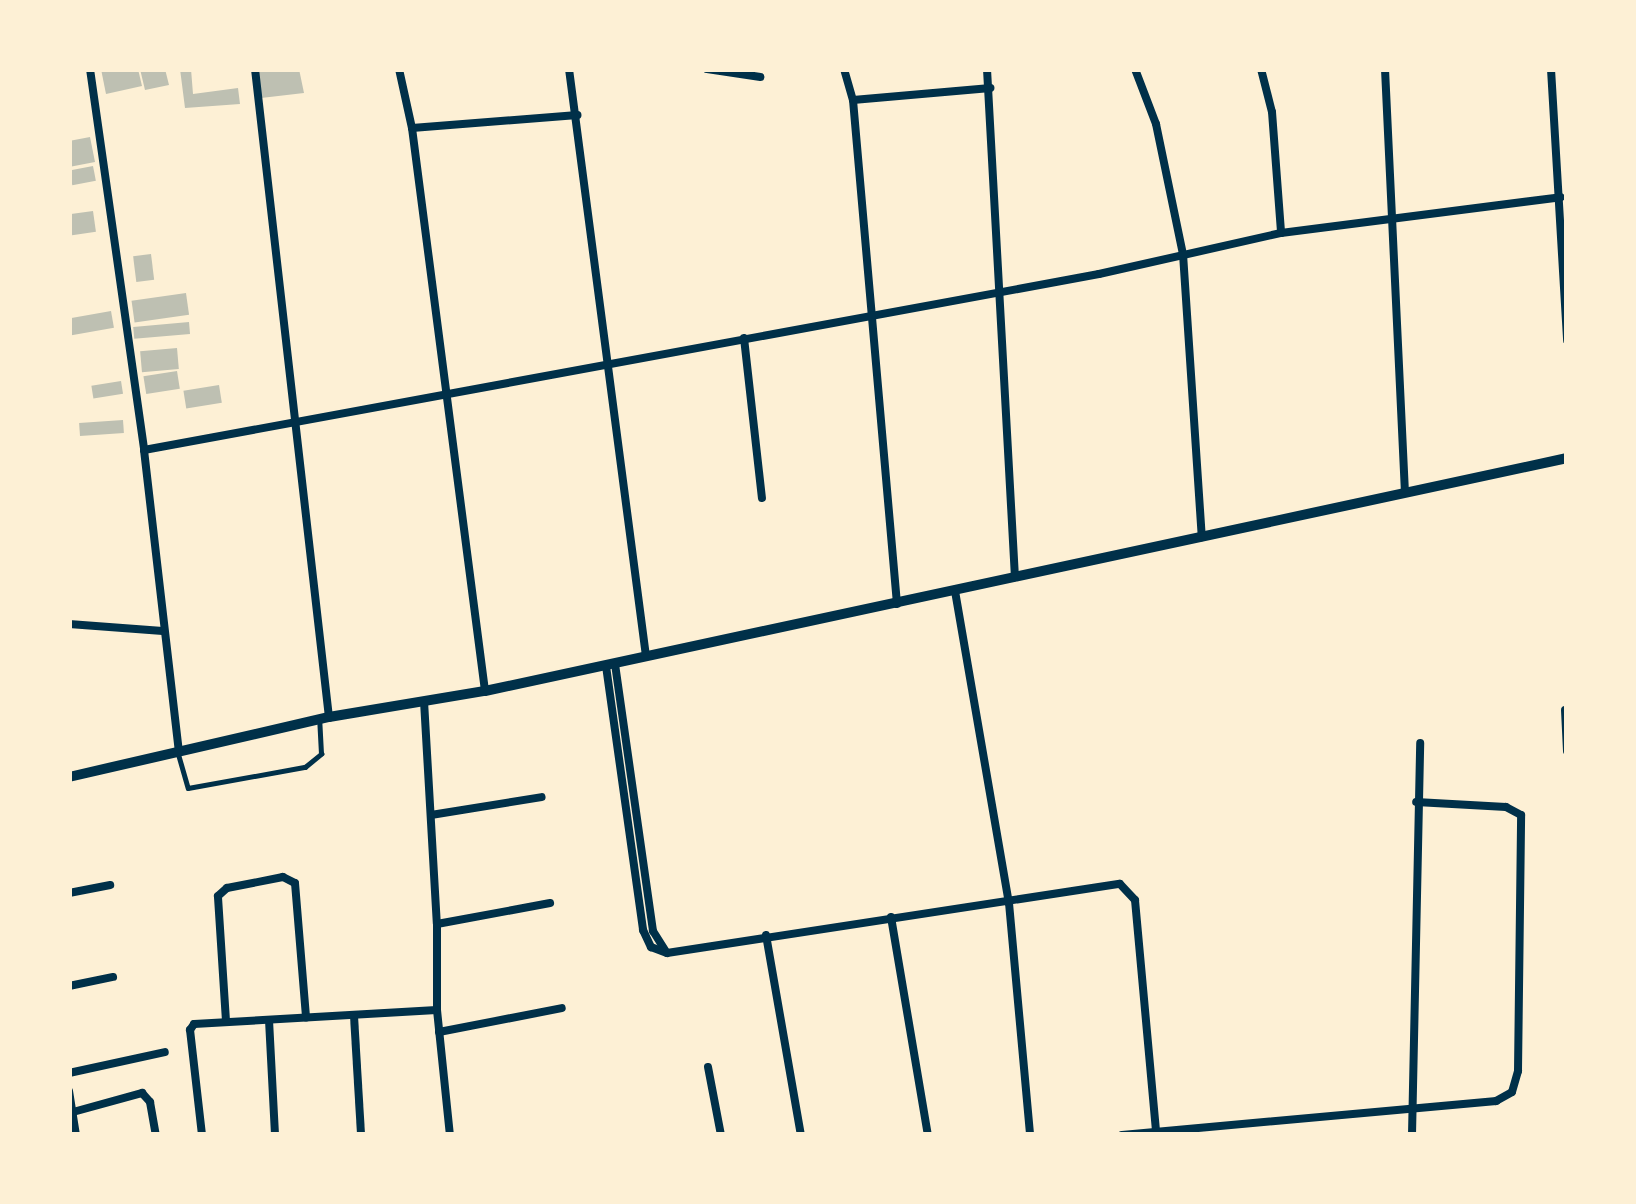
<!DOCTYPE html>
<html>
<head>
<meta charset="utf-8">
<style>
	body { margin:0 }
	#map { position:relative; width:1636px; height:1204px; overflow:hidden; background:#fdf0d5; font-family:Signika,sans-serif }
	div>[style] { position:absolute }
	[style*='--x'] { left:calc(var(--x)*1px); top:calc(var(--y)*1px); width:calc(var(--w)*1px); rotate:calc(var(--a)*1deg) }
	.building>* { inset:0; background:#bec0b2; transform-origin:0 0 }
	.service>* { height:4.5px; margin:-2.25px; padding:0 2.25px; transform-origin:2.25px; border-radius:2.25px; background:#003049 }
	.minor>* { height:8px; margin:-4px; padding:0 4px; transform-origin:4px; border-radius:4px; background:#003049 }
	.tertiary>* { height:10px; margin:-5px; padding:0 5px; transform-origin:5px; border-radius:5px; background:#003049 }
	span { translate:-50% -50%; white-space:nowrap; text-align:center; line-height:1.15; -webkit-text-stroke:12px #fdf0d5; paint-order:stroke }
	.frame { position:absolute; inset:0; border:72px solid #fdf0d5; pointer-events:none }
</style>
</head>
<body>
<div id="map">
	<div class="building">
		<i style="clip-path:polygon(101px 69px,138px 69px,142px 86px,106px 94px)"></i>
		<i style="clip-path:polygon(140px 69px,165px 69px,169px 85px,145px 90px)"></i>
		<i style="clip-path:polygon(180px 69px,191px 69px,193px 94px,238px 88px,240px 104px,185px 108px)"></i>
		<i style="clip-path:polygon(257px 69px,299px 69px,304px 93px,261px 98px)"></i>
		<i style="clip-path:polygon(90px 137px,95px 162px,69px 167px,69px 141px)"></i>
		<i style="left:93px;top:166px;width:15px;height:24px;rotate:79deg"></i>
		<i style="left:93px;top:211px;width:21px;height:24px;rotate:82deg"></i>
		<i style="left:151px;top:254px;width:26px;height:18px;rotate:83deg"></i>
		<i style="left:186px;top:293px;width:22px;height:55px;rotate:82deg"></i>
		<i style="left:111px;top:311px;width:17px;height:43px;rotate:80deg"></i>
		<i style="left:189px;top:322px;width:12px;height:56px;rotate:85deg"></i>
		<i style="left:177px;top:348px;width:21px;height:37px;rotate:85deg"></i>
		<i style="left:177px;top:371px;width:18px;height:34px;rotate:81deg"></i>
		<i style="left:121px;top:381px;width:13px;height:30px;rotate:81deg"></i>
		<i style="left:219px;top:385px;width:18px;height:36px;rotate:81deg"></i>
		<i style="left:123px;top:420px;width:13px;height:44px;rotate:86deg"></i>
	</div>
	<div class="service">
		<i style="--x:179;--y:756;--w:33;--a:74"></i>
		<i style="--x:188;--y:788;--w:119;--a:-10.2"></i>
		<i style="--x:305;--y:767;--w:21;--a:-39"></i>
		<i style="--x:321;--y:754;--w:35;--a:-93"></i>
	</div>
	<div class="minor">
		<i style="--x:90;--y:69;--w:385;--a:81.9"></i>
		<i style="--x:144;--y:450;--w:304;--a:83.4"></i>
		<i style="--x:255;--y:69;--w:652;--a:83.49"></i>
		<i style="--x:399;--y:69;--w:60;--a:77.6"></i>
		<i style="--x:412;--y:128;--w:568;--a:82.61"></i>
		<i style="--x:569;--y:69;--w:592;--a:82.53"></i>
		<i style="--x:707;--y:69;--w:54;--a:8.6"></i>
		<i style="--x:844;--y:69;--w:32;--a:74"></i>
		<i style="--x:853;--y:100;--w:506;--a:85.01"></i>
		<i style="--x:987;--y:69;--w:509;--a:86.85"></i>
		<i style="--x:1135;--y:69;--w:59;--a:69.1"></i>
		<i style="--x:1156;--y:124;--w:133;--a:78.3"></i>
		<i style="--x:1183;--y:254;--w:284;--a:86.2"></i>
		<i style="--x:1261;--y:69;--w:44;--a:75.7"></i>
		<i style="--x:1272;--y:112;--w:121;--a:85.7"></i>
		<i style="--x:1385;--y:69;--w:424;--a:87.3"></i>
		<i style="--x:1551;--y:69;--w:272;--a:86.6"></i>
		<i style="--x:853;--y:100;--w:138;--a:-5"></i>
		<i style="--x:412;--y:128;--w:166;--a:-4.5"></i>
		<i style="--x:744;--y:338;--w:161;--a:83.6"></i>
		<i style="--x:144;--y:450;--w:971;--a:-10.44"></i>
		<i style="--x:1099;--y:274;--w:187;--a:-12.7"></i>
		<i style="--x:1281;--y:233;--w:282;--a:-7.3"></i>
		<i style="--x:955;--y:591;--w:317;--a:80.2"></i>
		<i style="--x:1009;--y:903;--w:233;--a:84.8"></i>
		<i style="--x:69;--y:624;--w:94;--a:4.3"></i>
		<i style="--x:615;--y:664;--w:270;--a:81.9"></i>
		<i style="--x:653;--y:931;--w:25;--a:58"></i>
		<i style="--x:606;--y:666;--w:267;--a:82"></i>
		<i style="--x:643;--y:930;--w:19;--a:65"></i>
		<i style="--x:651;--y:947;--w:17;--a:21"></i>
		<i style="--x:667;--y:953;--w:458;--a:-8.7"></i>
		<i style="--x:1120;--y:884;--w:22;--a:47"></i>
		<i style="--x:1135;--y:900;--w:232;--a:84.8"></i>
		<i style="--x:424;--y:701;--w:223;--a:86.7"></i>
		<i style="--x:437;--y:924;--w:86;--a:90"></i>
		<i style="--x:437;--y:1010;--w:126;--a:84.1"></i>
		<i style="--x:1565;--y:710;--w:41;--a:87.2"></i>
		<i style="--x:431;--y:815;--w:112;--a:-9.2"></i>
		<i style="--x:69;--y:893;--w:42;--a:-11"></i>
		<i style="--x:891;--y:917;--w:221;--a:80.4"></i>
		<i style="--x:437;--y:924;--w:115;--a:-10.5"></i>
		<i style="--x:766;--y:935;--w:203;--a:80.1"></i>
		<i style="--x:69;--y:986;--w:45;--a:-11.6"></i>
		<i style="--x:354;--y:1016;--w:119;--a:86.6"></i>
		<i style="--x:269;--y:1020;--w:115;--a:87"></i>
		<i style="--x:226;--y:1021;--w:125;--a:-93.7"></i>
		<i style="--x:218;--y:896;--w:12;--a:-42"></i>
		<i style="--x:227;--y:888;--w:57;--a:-11.1"></i>
		<i style="--x:283;--y:877;--w:13;--a:27"></i>
		<i style="--x:295;--y:883;--w:135;--a:85.3"></i>
		<i style="--x:439;--y:1032;--w:125;--a:-11"></i>
		<i style="--x:708;--y:1067;--w:69;--a:79.2"></i>
		<i style="--x:69;--y:1073;--w:98;--a:-12.3"></i>
		<i style="--x:69;--y:1091;--w:45;--a:81"></i>
		<i style="--x:73;--y:1112;--w:72;--a:-15.4"></i>
		<i style="--x:142;--y:1093;--w:12;--a:48"></i>
		<i style="--x:150;--y:1102;--w:34;--a:80"></i>
		<i style="--x:202;--y:1135;--w:106;--a:-96.5"></i>
		<i style="--x:190;--y:1030;--w:7;--a:-56"></i>
		<i style="--x:194;--y:1024;--w:243;--a:-3.3"></i>
		<i style="--x:1122;--y:1135;--w:376;--a:-5.2"></i>
		<i style="--x:1496;--y:1101;--w:18;--a:-29"></i>
		<i style="--x:1512;--y:1092;--w:22;--a:-74"></i>
		<i style="--x:1518;--y:1071;--w:256;--a:-89.3"></i>
		<i style="--x:1521;--y:815;--w:17;--a:-152"></i>
		<i style="--x:1506;--y:807;--w:90;--a:-176.8"></i>
		<i style="--x:1412;--y:1135;--w:392;--a:-88.8"></i>
	</div>
	<div class="tertiary">
		<i style="--x:69;--y:777;--w:267;--a:-13"></i>
		<i style="--x:329;--y:717;--w:158;--a:-9.5"></i>
		<i style="--x:485;--y:691;--w:1107;--a:-12.15"></i>
	</div>
	<div class="frame"></div>
</div>
</body>
</html>
